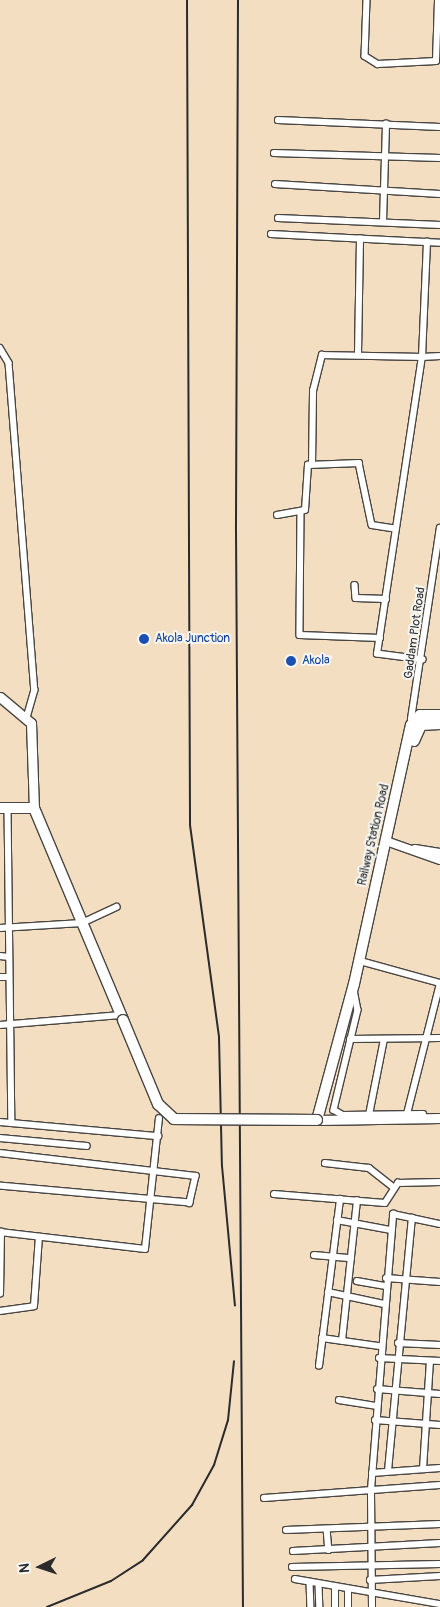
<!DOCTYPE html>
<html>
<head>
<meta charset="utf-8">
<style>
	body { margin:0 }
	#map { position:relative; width:440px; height:1607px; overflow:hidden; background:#f3dec2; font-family:Pangolin,sans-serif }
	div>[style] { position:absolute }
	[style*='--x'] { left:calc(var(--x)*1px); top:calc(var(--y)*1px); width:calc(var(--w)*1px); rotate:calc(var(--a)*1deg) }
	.roads { filter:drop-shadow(1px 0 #494642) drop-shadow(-1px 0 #494642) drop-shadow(0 1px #494642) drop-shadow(0 -1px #494642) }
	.street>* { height:5.5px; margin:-2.75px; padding:0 2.75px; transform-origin:2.75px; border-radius:2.75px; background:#fff }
	.secondary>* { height:8px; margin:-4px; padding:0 4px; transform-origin:4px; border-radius:4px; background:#fff }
	.primary>* { height:9px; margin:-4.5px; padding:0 4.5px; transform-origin:4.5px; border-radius:4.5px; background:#fff }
	.highway>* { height:10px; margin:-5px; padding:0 5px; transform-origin:5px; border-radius:5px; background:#fff }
	.rail>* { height:2px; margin:-1px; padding:0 1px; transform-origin:1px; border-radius:1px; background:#2b2b2b }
	.bridges { filter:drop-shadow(1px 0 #494642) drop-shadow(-1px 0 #494642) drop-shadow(0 1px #494642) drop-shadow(0 -1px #494642) }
	.highway-bridge>* { height:10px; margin:-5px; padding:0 5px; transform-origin:5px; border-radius:5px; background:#fff }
	.dots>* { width:14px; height:14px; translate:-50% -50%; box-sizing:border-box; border:2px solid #f6f6f2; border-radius:50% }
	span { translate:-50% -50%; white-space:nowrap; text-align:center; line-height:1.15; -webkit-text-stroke:4px #f6f6f2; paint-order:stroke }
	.street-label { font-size:12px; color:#2b2b2b }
	.transit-label { font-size:12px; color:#164399 }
	.left { translate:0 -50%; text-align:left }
	.north { position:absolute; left:15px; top:1542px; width:50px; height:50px; -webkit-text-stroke:4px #f6f6f2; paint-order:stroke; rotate:266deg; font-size:14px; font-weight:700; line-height:20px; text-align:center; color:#2b2b2b }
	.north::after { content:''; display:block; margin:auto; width:18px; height:22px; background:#2b2b2b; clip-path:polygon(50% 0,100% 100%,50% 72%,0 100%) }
</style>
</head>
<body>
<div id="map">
	<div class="roads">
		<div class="street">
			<i style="--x:367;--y:0;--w:56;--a:92"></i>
			<i style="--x:365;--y:56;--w:15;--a:32"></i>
			<i style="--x:378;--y:64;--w:58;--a:-3"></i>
			<i style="--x:436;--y:61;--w:61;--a:-88.1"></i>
			<i style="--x:278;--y:120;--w:162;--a:2.5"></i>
			<i style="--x:274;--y:153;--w:166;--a:1.7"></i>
			<i style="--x:275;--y:184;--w:165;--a:3.5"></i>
			<i style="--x:278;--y:218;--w:162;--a:2.5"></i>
			<i style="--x:383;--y:221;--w:97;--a:-88.2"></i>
			<i style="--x:271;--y:234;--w:169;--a:3"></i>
			<i style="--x:0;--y:348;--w:17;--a:59"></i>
			<i style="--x:9;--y:363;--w:328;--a:85.5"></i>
			<i style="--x:35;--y:690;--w:29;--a:106"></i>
			<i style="--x:358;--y:354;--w:115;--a:-89"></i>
			<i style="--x:312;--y:465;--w:74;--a:-89.2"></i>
			<i style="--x:313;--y:391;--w:37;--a:-76"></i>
			<i style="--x:322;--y:355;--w:100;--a:1.1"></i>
			<i style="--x:422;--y:357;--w:115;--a:-87.5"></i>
			<i style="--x:301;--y:511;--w:124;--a:90.5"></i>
			<i style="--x:300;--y:635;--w:80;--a:2.1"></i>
			<i style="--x:277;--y:515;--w:28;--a:-10"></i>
			<i style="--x:305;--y:510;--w:45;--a:-86.2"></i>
			<i style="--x:308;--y:465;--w:51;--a:-2.2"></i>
			<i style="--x:359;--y:463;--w:63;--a:78.2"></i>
			<i style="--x:372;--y:525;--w:24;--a:9"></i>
			<i style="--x:355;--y:585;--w:13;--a:86"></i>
			<i style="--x:356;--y:598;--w:30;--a:2"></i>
			<i style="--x:423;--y:660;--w:46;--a:-172.6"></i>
			<i style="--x:377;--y:654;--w:300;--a:-81.4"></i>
			<i style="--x:422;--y:357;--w:18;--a:-3"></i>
			<i style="--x:415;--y:721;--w:4;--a:-153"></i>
			<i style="--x:411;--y:719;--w:193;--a:-81.4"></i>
			<i style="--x:8;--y:808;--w:315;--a:89.3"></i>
			<i style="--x:0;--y:928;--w:82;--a:-3.5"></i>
			<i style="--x:82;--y:923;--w:38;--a:-25"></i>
			<i style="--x:0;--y:956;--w:9;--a:6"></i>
			<i style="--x:364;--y:962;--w:79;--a:15.4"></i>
			<i style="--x:0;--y:977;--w:9;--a:0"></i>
			<i style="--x:354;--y:990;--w:20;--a:79"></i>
			<i style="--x:358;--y:1010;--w:103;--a:103.5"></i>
			<i style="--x:334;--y:1110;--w:10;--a:29"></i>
			<i style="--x:343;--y:1115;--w:80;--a:-0.7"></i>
			<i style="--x:0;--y:1025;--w:121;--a:-4.7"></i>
			<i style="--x:350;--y:1039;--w:90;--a:-0.6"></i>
			<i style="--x:407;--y:1114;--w:134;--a:-75.8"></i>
			<i style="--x:369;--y:1115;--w:77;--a:-78.8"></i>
			<i style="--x:0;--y:1122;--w:159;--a:5.1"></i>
			<i style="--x:0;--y:1138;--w:87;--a:5.3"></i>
			<i style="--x:0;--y:1153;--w:197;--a:6.7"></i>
			<i style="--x:196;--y:1176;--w:28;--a:103"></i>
			<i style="--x:190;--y:1203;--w:191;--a:-174.9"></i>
			<i style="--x:325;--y:1163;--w:44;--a:6.5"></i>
			<i style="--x:369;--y:1168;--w:31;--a:38"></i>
			<i style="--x:274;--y:1194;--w:111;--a:4.6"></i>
			<i style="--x:385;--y:1203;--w:24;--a:-57"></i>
			<i style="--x:398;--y:1183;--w:42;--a:-1.4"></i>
			<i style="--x:337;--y:1220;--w:55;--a:10.5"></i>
			<i style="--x:0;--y:1232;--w:146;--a:6.7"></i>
			<i style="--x:145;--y:1249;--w:131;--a:-83.9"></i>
			<i style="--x:314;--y:1255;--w:37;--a:5"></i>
			<i style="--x:386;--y:1278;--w:54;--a:4.2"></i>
			<i style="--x:357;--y:1281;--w:29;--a:10"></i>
			<i style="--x:328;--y:1292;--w:57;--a:12.1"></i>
			<i style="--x:0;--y:1294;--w:62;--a:-89.1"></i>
			<i style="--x:0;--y:1311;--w:34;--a:-8"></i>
			<i style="--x:34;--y:1306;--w:69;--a:-85.9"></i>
			<i style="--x:322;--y:1338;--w:58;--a:8"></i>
			<i style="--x:342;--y:1341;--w:141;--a:-83.9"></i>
			<i style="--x:398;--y:1343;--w:42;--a:2.7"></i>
			<i style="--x:379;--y:1358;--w:61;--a:2.8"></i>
			<i style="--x:319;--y:1366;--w:168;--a:-82.8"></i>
			<i style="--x:377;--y:1389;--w:63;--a:4.5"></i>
			<i style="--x:339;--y:1400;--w:37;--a:9"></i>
			<i style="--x:375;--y:1420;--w:65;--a:4.4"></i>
			<i style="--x:423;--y:1469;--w:108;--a:-86.3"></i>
			<i style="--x:388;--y:1471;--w:254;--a:-84.6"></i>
			<i style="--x:372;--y:1473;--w:68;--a:-4.2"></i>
			<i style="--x:264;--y:1498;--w:176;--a:-4.2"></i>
			<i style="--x:327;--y:1529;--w:21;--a:85"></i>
			<i style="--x:286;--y:1530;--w:154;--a:-2.2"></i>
			<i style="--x:293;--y:1551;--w:147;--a:-3.1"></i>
			<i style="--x:292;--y:1567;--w:148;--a:-1.2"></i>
			<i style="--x:295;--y:1579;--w:147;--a:9.8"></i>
			<i style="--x:370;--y:1580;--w:70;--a:-3.3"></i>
			<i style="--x:310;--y:1582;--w:25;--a:88"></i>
			<i style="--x:319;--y:1584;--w:23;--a:88"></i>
			<i style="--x:335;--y:1607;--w:20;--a:-90"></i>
			<i style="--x:348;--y:1607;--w:17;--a:-90"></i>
			<i style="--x:372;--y:1607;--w:117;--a:-90.5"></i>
			<i style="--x:371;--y:1490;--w:277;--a:-85.4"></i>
			<i style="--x:393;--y:1214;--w:48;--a:12"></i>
		</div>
		<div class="secondary">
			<i style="--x:386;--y:841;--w:57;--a:19.4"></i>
			<i style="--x:415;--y:849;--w:25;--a:9"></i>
		</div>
		<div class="primary">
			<i style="--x:0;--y:697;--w:40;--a:40"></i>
			<i style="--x:31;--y:723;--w:85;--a:88"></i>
			<i style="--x:317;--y:1120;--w:123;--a:-0.9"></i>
		</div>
		<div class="highway">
			<i style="--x:414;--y:741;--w:17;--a:-66"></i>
			<i style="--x:421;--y:725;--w:19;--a:-3"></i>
			<i style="--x:0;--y:808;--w:34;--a:0"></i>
			<i style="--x:34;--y:808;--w:230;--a:67.2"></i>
			<i style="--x:317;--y:1120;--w:141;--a:-74.8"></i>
			<i style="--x:354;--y:984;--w:265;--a:-77.6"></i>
			<i style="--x:411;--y:725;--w:13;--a:-48"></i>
			<i style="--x:420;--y:715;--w:20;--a:0"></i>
		</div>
	</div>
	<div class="rail">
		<i style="--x:187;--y:0;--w:825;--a:89.79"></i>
		<i style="--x:190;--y:825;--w:214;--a:82.2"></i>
		<i style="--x:219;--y:1037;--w:129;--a:88.7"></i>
		<i style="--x:222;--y:1166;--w:140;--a:84.7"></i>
		<i style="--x:238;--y:0;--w:530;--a:90.22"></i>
		<i style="--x:236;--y:530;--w:1077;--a:89.63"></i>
		<i style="--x:47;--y:1607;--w:69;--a:-22.1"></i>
		<i style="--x:111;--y:1581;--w:38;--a:-33"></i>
		<i style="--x:143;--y:1560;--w:74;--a:-48.3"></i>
		<i style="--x:192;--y:1505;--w:46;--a:-61.2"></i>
		<i style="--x:214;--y:1465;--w:47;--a:-72.7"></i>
		<i style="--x:228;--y:1420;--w:59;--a:-84.2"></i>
	</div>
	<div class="bridges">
		<div class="highway-bridge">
			<i style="--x:123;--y:1020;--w:91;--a:67.4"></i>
			<i style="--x:158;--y:1104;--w:22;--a:43"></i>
			<i style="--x:174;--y:1119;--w:143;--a:0.4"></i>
		</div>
	</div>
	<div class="dots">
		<i style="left:144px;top:639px;background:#1a4fb4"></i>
		<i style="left:291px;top:661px;background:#1a4fb4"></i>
	</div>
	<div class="street-label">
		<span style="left:415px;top:633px;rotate:-82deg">Gaddam Plot Road</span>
		<span style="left:374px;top:835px;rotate:-77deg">Railway Station Road</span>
	</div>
	<div class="transit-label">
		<span class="left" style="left:155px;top:639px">Akola Junction</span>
		<span class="left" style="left:302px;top:661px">Akola</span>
	</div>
	<div class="north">N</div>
</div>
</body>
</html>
